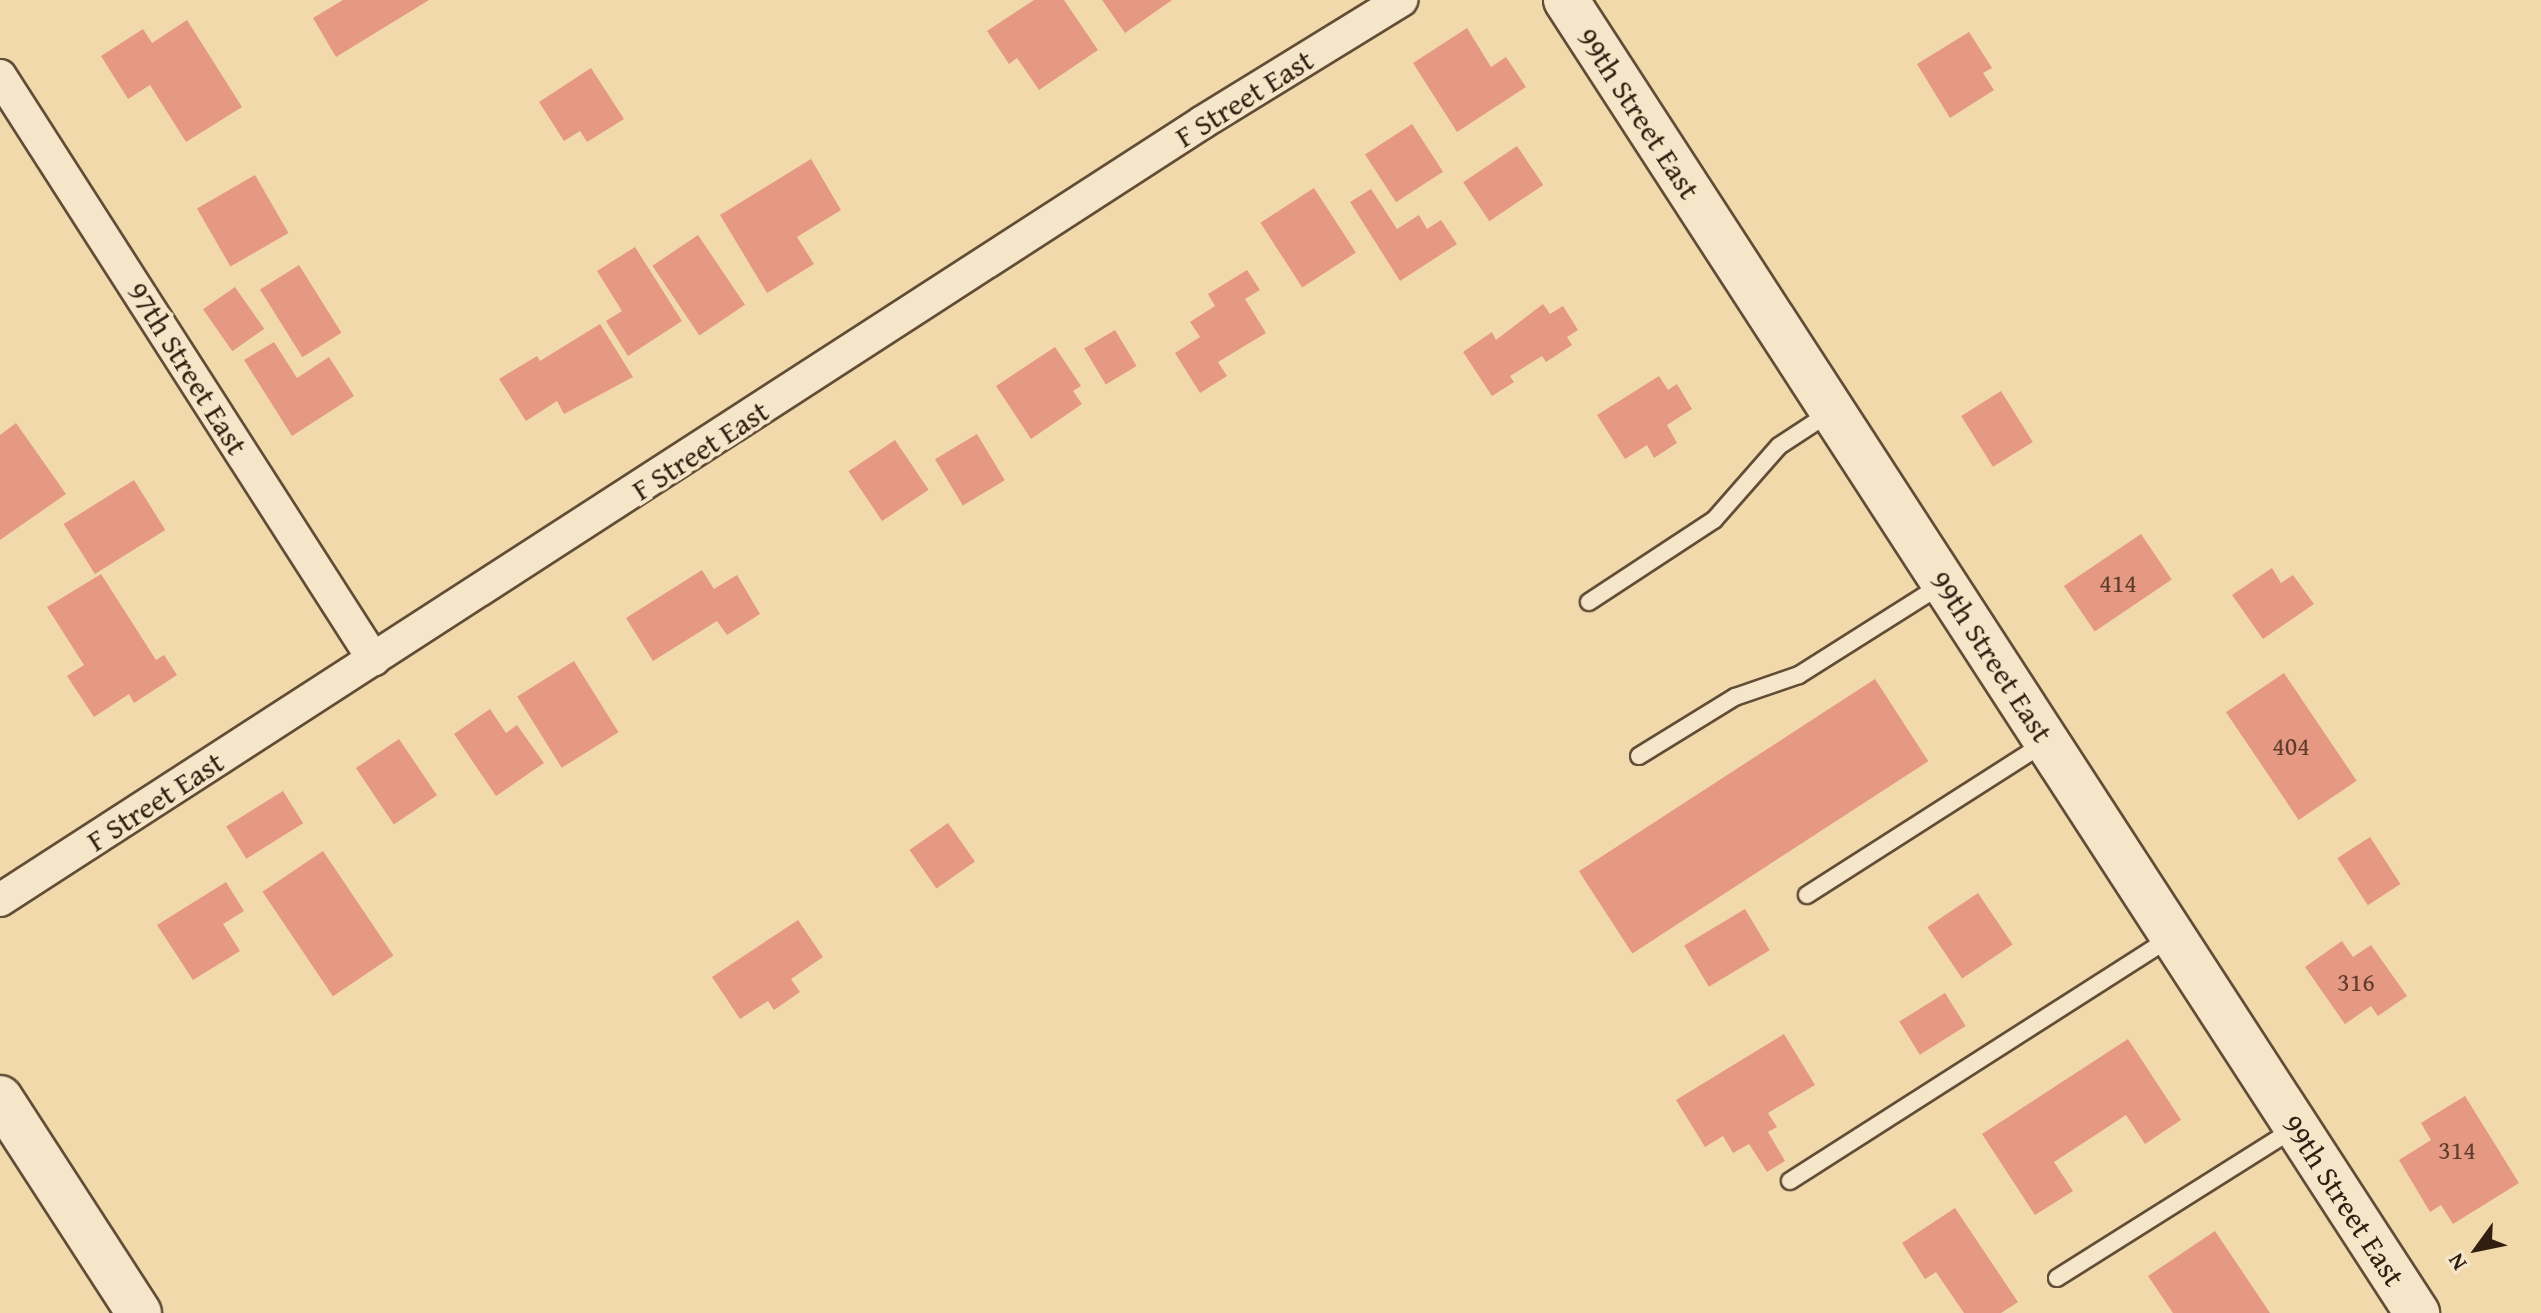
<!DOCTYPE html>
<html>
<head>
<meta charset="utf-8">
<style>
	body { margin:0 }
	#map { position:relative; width:2541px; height:1313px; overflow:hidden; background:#f1d9ac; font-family:"Gentium Book Plus",serif }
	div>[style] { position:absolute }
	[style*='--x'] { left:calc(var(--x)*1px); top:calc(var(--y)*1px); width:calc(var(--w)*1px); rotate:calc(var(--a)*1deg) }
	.building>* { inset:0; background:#e69982; transform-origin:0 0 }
	.roads { filter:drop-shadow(2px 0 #624d37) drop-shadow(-2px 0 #624d37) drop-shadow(0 2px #624d37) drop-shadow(0 -2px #624d37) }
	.lane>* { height:16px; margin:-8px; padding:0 8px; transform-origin:8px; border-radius:8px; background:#f6e6c9 }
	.street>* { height:32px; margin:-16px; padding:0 16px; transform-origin:16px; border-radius:16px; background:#f6e6c9 }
	.secondary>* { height:44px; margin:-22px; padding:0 22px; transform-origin:22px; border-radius:22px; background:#f6e6c9 }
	span { translate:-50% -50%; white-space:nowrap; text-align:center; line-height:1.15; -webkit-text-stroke:8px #f6e6c9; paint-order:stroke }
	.number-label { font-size:26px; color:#5f3d2c }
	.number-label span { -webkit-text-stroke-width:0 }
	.street-label { font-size:30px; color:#321e10 }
	.north { position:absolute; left:2437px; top:1209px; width:80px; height:80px; -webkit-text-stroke:6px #f6e6c9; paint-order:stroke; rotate:237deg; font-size:22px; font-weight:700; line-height:32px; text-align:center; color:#321e10 }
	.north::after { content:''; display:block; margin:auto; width:28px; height:36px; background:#321e10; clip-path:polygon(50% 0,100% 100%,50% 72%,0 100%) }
</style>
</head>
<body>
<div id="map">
	<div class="building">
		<i style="clip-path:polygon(343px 0,429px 0,336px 57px,313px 18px)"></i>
		<i style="clip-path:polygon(1034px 0,1064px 0,1098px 50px,1039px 90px,1017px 58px,1009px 64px,987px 31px)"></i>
		<i style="clip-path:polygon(1102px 0,1172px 0,1125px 33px)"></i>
		<i style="clip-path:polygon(187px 20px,242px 107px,186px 142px,150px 85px,128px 99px,101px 56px,143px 29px,152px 43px)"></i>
		<i style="clip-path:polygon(1467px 28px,1491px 67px,1506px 57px,1526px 87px,1457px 132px,1413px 63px)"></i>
		<i style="clip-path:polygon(1969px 32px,1992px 68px,1983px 73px,1994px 90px,1950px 118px,1917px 64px)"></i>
		<i style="clip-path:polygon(591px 68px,624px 119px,587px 142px,580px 131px,564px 141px,539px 102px)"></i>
		<i style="left:1412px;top:124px;width:57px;height:56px;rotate:57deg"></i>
		<i style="left:1517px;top:146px;width:47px;height:65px;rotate:56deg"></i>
		<i style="clip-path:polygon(811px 159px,841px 210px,797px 237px,814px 264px,767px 293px,720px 215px)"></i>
		<i style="left:255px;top:175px;width:67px;height:67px;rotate:60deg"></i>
		<i style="left:1314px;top:188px;width:77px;height:64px;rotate:57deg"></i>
		<i style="clip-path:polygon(1371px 189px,1397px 229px,1419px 215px,1427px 229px,1441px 220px,1457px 244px,1400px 281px,1350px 202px)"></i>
		<i style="left:698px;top:235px;width:84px;height:55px;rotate:56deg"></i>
		<i style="clip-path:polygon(635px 247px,682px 321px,628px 356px,606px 321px,622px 311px,597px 271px)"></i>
		<i style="left:299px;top:265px;width:80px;height:46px;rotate:58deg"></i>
		<i style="clip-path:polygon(1247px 270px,1260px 290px,1245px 299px,1266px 333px,1218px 362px,1227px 376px,1200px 393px,1175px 353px,1200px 337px,1190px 322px,1215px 306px,1208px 294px)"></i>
		<i style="left:235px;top:287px;width:51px;height:39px;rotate:55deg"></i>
		<i style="clip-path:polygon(1543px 304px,1550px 314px,1563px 306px,1578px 330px,1567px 337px,1572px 345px,1546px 362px,1542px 356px,1510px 376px,1514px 382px,1492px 396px,1463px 352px,1492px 332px,1496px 340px)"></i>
		<i style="clip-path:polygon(600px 324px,633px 377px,564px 414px,557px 401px,526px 421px,499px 379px,537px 356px,540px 361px)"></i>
		<i style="left:1115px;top:330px;width:42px;height:36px;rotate:59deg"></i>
		<i style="clip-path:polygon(274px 342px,297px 378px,329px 357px,354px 396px,292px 436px,244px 360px)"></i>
		<i style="clip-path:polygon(1055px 347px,1081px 386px,1073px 391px,1082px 404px,1031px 439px,996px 386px)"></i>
		<i style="clip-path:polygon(1659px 376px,1668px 390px,1677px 384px,1692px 409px,1667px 425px,1677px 443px,1654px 458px,1647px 445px,1625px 459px,1597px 415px)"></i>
		<i style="left:2001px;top:391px;width:60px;height:47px;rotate:58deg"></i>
		<i style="clip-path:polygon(16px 423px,66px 494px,0 540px,0 435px)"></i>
		<i style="left:977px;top:434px;width:54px;height:49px;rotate:59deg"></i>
		<i style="left:895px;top:440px;width:60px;height:56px;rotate:56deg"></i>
		<i style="left:134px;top:480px;width:59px;height:83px;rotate:58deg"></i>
		<i style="left:2141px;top:534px;width:55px;height:93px;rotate:56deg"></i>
		<i style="clip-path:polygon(2272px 568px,2281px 583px,2293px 575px,2314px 604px,2263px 639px,2232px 595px)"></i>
		<i style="clip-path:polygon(702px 570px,714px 589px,737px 575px,760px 614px,727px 635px,717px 621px,653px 661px,626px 618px)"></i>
		<i style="clip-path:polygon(101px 574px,156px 660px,164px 655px,177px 675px,134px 703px,129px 694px,94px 717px,67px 676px,84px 665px,47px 607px)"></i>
		<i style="left:574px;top:661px;width:84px;height:67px;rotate:58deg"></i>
		<i style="left:2284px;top:673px;width:130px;height:70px;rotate:56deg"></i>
		<i style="left:1875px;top:679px;width:98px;height:353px;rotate:57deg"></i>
		<i style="clip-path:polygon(490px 709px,506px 733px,517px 725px,544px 763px,496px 796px,454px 734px)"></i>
		<i style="left:399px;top:739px;width:68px;height:52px;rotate:56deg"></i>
		<i style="left:283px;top:791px;width:38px;height:67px;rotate:58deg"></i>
		<i style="left:948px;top:823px;width:47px;height:47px;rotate:55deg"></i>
		<i style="left:2370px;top:837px;width:56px;height:39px;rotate:57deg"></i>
		<i style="left:323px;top:851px;width:126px;height:73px;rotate:56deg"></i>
		<i style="clip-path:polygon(226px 882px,244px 911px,223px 924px,240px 951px,193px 980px,157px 925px)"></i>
		<i style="left:1978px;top:893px;width:62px;height:61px;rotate:56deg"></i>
		<i style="left:1745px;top:909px;width:48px;height:71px;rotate:59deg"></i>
		<i style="clip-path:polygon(798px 920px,823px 957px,791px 979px,800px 992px,774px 1010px,768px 1001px,740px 1019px,712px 977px)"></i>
		<i style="clip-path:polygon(2342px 941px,2353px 957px,2371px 945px,2407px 996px,2378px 1016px,2371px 1006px,2345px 1024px,2305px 967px)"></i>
		<i style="left:1945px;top:993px;width:39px;height:54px;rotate:58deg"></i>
		<i style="clip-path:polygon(1784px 1034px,1815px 1085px,1768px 1113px,1777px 1127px,1768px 1132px,1785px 1161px,1767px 1172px,1749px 1144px,1733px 1153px,1723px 1136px,1705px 1147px,1676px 1100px)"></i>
		<i style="clip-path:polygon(2128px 1039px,2181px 1120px,2145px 1144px,2126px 1115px,2054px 1162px,2073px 1191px,2035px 1215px,1982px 1134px)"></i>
		<i style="clip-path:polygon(2465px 1096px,2519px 1183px,2453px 1224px,2441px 1205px,2430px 1212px,2399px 1160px,2431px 1140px,2421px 1123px)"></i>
		<i style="clip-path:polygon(1955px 1208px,2018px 1302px,2001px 1313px,1964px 1313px,1936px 1272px,1925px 1279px,1902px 1243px)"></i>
		<i style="clip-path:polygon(2215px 1231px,2270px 1313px,2173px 1313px,2148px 1276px)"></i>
	</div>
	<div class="roads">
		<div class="lane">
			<i style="--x:1589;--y:602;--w:149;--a:-33.3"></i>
			<i style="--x:1714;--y:520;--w:98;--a:-48.7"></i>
			<i style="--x:1779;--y:446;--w:62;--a:-33.2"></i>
			<i style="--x:1639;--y:756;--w:113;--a:-31.6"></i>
			<i style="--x:1735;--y:697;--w:68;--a:-19"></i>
			<i style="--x:1799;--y:675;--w:170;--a:-32.3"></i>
			<i style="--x:1807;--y:895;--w:282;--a:-32.6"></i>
			<i style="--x:1790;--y:1181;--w:452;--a:-32.6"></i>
			<i style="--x:2057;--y:1278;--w:281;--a:-32.2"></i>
		</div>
		<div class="street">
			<i style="--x:0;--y:76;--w:693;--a:57.36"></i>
			<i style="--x:0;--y:900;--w:1433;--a:-32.89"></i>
			<i style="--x:1203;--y:122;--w:233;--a:-31.6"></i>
		</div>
		<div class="secondary">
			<i style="--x:1566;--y:0;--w:1565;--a:57.05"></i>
			<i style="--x:0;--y:1098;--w:256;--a:57.1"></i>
		</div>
	</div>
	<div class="number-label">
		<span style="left:2118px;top:583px">414</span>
		<span style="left:2291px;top:746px">404</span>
		<span style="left:2356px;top:982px">316</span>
		<span style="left:2457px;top:1150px">314</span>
	</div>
	<div class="street-label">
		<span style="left:1244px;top:98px;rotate:-32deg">F Street East</span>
		<span style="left:1639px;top:113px;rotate:57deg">99th Street East</span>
		<span style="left:188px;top:368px;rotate:58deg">97th Street East</span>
		<span style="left:700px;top:450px;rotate:-33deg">F Street East</span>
		<span style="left:1992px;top:656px;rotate:57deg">99th Street East</span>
		<span style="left:155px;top:801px;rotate:-33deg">F Street East</span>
		<span style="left:2344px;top:1200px;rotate:57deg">99th Street East</span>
	</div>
	<div class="north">N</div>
</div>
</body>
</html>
